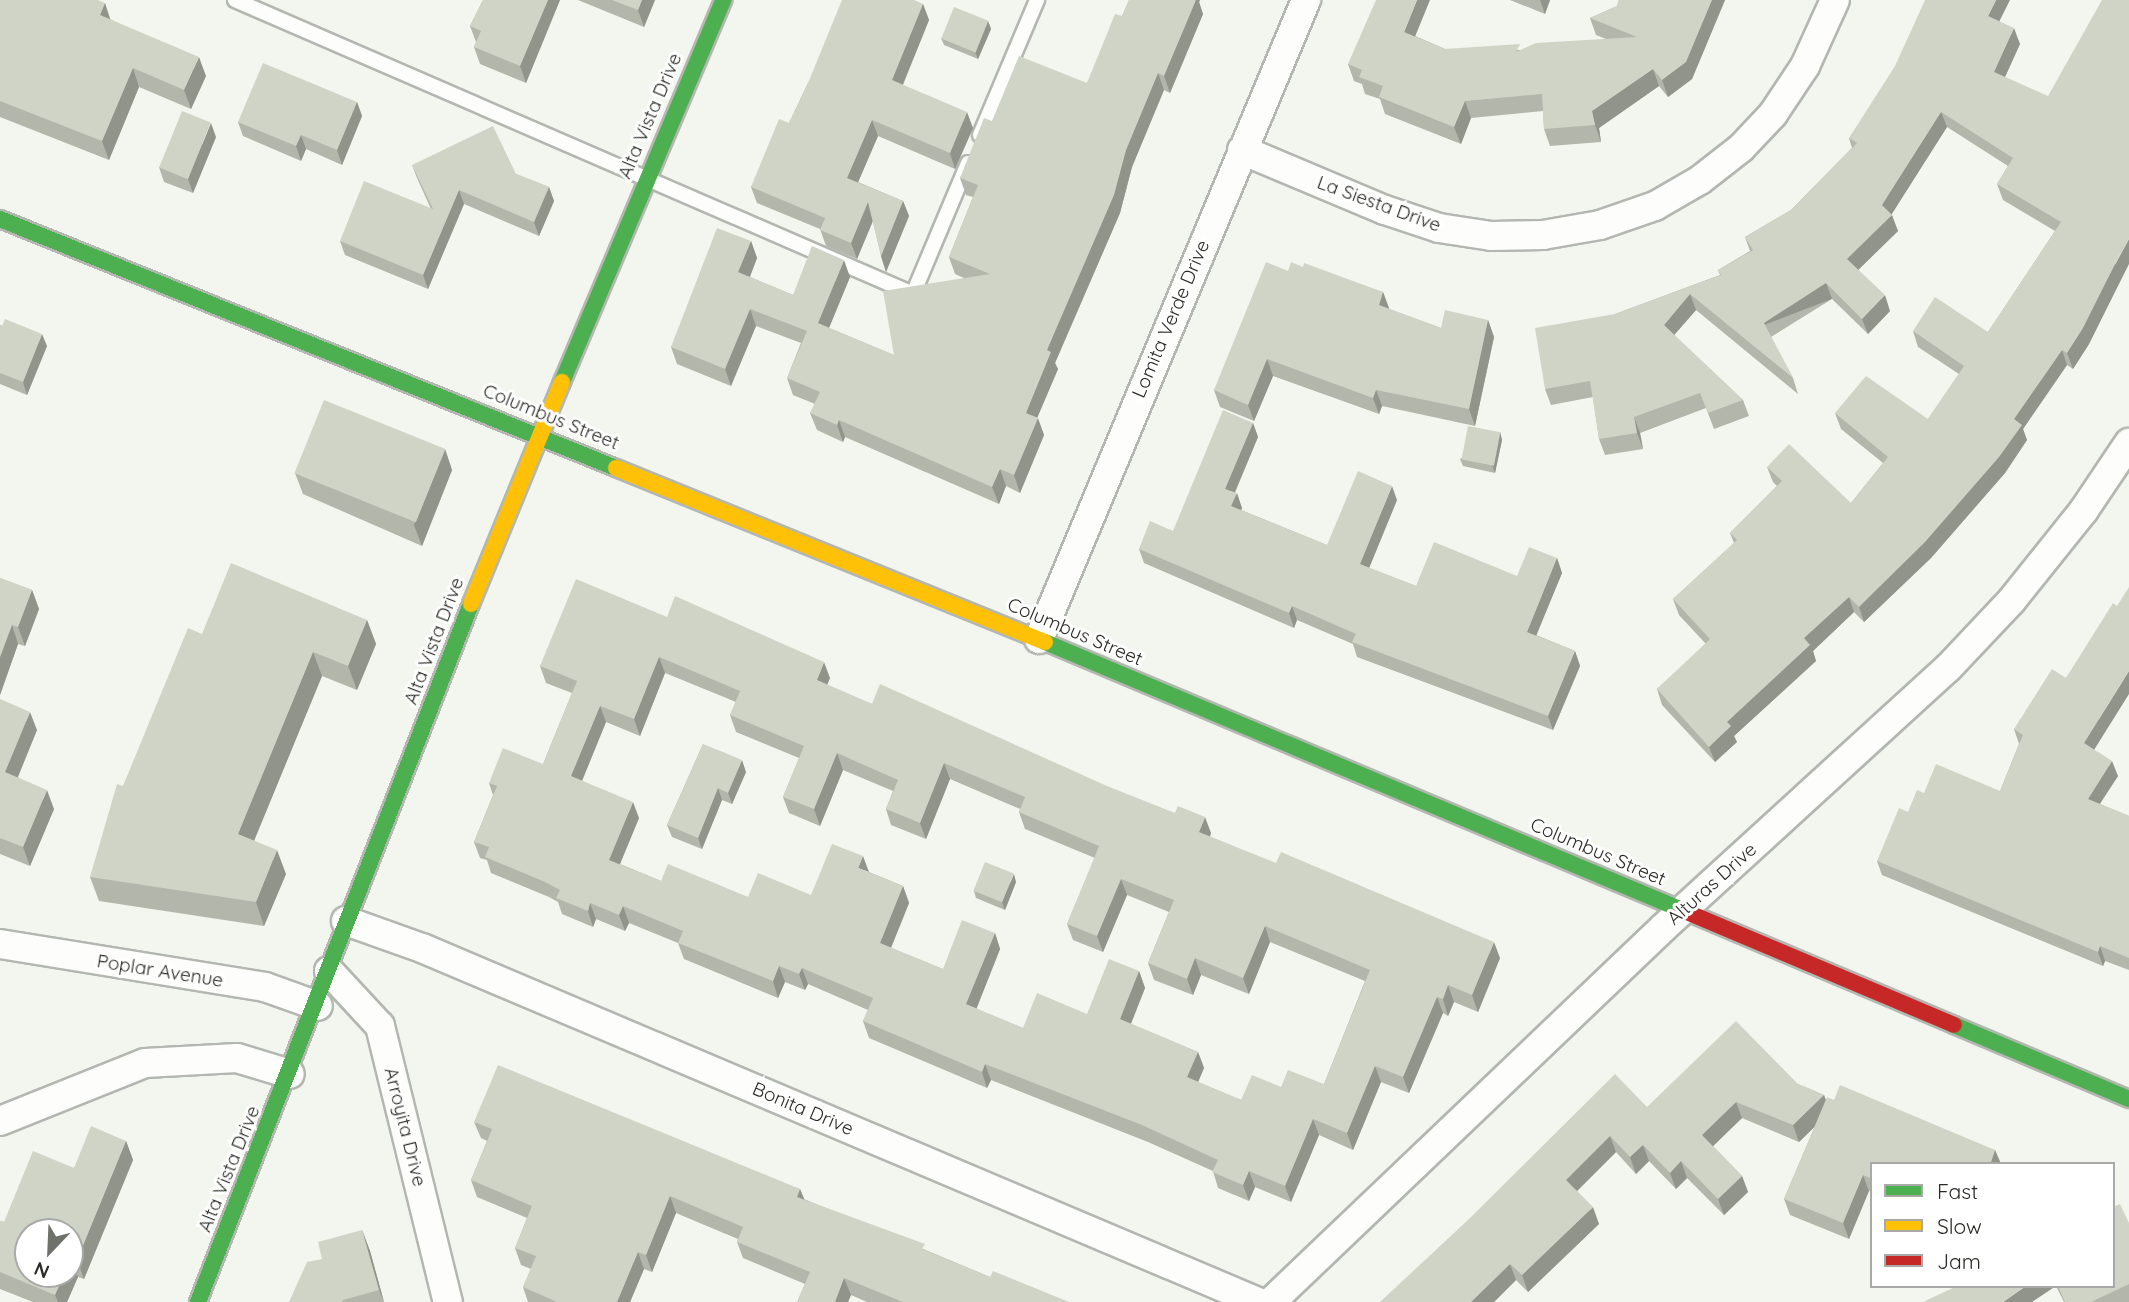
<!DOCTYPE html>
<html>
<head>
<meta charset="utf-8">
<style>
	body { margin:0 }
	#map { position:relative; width:2129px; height:1302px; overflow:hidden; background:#f2f6ee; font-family:Quicksand,sans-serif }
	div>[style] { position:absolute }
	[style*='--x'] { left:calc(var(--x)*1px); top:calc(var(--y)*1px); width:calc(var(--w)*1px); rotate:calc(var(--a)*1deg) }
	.roads { filter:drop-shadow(2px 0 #b4b7b1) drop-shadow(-2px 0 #b4b7b1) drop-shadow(0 2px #b4b7b1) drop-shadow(0 -2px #b4b7b1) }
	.lane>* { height:14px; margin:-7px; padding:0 7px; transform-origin:7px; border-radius:7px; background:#fdfefc }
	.street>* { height:28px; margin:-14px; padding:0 14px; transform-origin:14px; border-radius:14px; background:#fdfefc }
	.fast>* { height:16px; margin:-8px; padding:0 8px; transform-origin:8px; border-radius:8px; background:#4caf50 }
	.slow>* { height:16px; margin:-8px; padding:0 8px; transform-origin:8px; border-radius:8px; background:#ffc107 }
	.jam>* { height:16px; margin:-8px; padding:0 8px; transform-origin:8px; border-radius:8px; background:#c62828 }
	.wall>* { inset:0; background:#b2b6ab }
	.shaded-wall>* { inset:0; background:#91948b; transform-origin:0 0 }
	.building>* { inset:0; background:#cfd4c7; transform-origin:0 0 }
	span { translate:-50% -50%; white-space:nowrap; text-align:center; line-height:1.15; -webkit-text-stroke:6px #fff; paint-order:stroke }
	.street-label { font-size:19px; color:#282a25 }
	.legend { position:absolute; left:1870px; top:1162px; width:245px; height:126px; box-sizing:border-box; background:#fff; border:2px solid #a9aaa8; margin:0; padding:9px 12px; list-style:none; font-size:21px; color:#282a25 }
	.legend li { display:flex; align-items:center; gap:14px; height:35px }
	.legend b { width:35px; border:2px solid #a9aaa8 }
	.north { position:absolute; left:14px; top:1218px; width:70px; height:70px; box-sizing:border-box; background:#fff; border:2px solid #a9aaa8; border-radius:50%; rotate:203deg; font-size:19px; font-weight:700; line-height:28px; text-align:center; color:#282a25 }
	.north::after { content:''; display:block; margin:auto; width:24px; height:32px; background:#6f716b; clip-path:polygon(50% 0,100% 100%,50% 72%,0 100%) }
</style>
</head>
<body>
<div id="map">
	<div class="roads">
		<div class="lane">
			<i style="--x:235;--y:0;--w:739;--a:23.44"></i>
			<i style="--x:913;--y:294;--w:142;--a:-67.2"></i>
			<i style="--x:980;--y:135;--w:147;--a:-67.1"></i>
		</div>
		<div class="street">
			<i style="--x:1242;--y:150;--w:155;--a:22.8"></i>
			<i style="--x:1385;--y:210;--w:57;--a:18.4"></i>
			<i style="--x:1439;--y:228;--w:53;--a:8.7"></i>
			<i style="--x:1491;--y:236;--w:52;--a:-1.1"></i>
			<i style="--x:1543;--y:235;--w:58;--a:-10"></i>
			<i style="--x:1600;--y:225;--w:58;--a:-19.1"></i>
			<i style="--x:1655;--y:206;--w:52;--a:-30"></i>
			<i style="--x:1700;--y:180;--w:52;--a:-38"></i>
			<i style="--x:1741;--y:148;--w:47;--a:-46.7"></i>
			<i style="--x:1773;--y:114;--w:58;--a:-56.3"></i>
			<i style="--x:1805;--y:66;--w:72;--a:-65.6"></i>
			<i style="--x:1039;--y:639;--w:693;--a:-67.32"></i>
			<i style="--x:346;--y:921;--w:81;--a:19.6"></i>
			<i style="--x:422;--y:948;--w:908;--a:22.95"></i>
			<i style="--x:0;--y:944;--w:268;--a:9.2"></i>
			<i style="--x:265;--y:987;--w:56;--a:19.7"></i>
			<i style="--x:329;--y:971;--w:75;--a:47.2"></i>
			<i style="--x:380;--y:1026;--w:284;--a:76.2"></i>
			<i style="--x:0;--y:1121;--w:156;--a:-21.8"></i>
			<i style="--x:145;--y:1063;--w:92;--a:-3.1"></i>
			<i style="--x:237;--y:1058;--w:55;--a:16.8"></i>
			<i style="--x:1271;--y:1302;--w:542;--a:-43.65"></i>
			<i style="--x:1663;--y:928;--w:386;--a:-42.4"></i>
			<i style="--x:1948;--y:668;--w:93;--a:-46.7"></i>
			<i style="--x:2012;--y:600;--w:115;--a:-51.3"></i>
			<i style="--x:2084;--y:510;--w:81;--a:-56.1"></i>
		</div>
		<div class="fast">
			<i style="--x:0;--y:219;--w:664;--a:22.01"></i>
			<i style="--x:562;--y:382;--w:415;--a:-67.1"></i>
			<i style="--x:1045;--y:642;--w:691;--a:22.82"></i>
			<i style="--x:1954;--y:1025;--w:190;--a:22.9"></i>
			<i style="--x:198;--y:1302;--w:749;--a:-68.64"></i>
		</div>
		<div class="slow">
			<i style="--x:616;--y:468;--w:463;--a:22.1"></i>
			<i style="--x:471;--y:604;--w:240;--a:-67.7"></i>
		</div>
		<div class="jam">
			<i style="--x:1682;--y:910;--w:295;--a:22.9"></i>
		</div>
	</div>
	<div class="wall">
		<i style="clip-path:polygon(0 0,105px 3px,110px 19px,206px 76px,191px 109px,139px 87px,109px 160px,0 117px)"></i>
		<i style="clip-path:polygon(483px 0,560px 0,526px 83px,480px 64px,474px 47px,476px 42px,470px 26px)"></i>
		<i style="clip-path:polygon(578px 0,655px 0,644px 27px)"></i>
		<i style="clip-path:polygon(1129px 0,1200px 0,1199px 2px,1203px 14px,1170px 93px,1164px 90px,1132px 167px,1120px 213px,1055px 363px,1058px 369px,1037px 418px,1044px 435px,1020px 493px,1006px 486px,999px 504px,845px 437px,843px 442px,817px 430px,810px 413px,815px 404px,793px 395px,787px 378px,801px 343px,756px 326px,731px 386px,677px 364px,671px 347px,751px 241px,757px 258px,750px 277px,793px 295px,850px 277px,829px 328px,894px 355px,964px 278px,955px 274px,949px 257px,973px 197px,966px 195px,960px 178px,992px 121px,1087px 83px,1122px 16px)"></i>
		<i style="clip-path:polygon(1510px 0,1550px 0,1545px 14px)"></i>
		<i style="clip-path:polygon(1619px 0,1725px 0,1692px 79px,1668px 97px,1659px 86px,1599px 128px,1601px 142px,1550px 146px,1544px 129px,1543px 111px,1471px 118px,1461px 144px,1385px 114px,1380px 99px,1365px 94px,1362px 84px,1354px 81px,1348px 64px,1415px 36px,1445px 49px,1522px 50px,1606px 39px,1596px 35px,1590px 18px,1617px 6px)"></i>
		<i style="clip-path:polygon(923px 4px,929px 20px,903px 85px,973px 128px,955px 169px,878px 136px,858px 182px,903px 201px,909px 216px,886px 272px,881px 256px,873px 221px,857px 259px,826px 246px,820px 229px,757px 203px,751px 187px,789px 123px,808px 83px)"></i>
		<i style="clip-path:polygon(988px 21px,991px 29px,978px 59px,944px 45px,941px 38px)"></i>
		<i style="clip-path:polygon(1999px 21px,2020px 44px,2005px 77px,2122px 276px,2089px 344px,2073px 369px,2067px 365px,2023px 429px,2027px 440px,2005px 473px,1931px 558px,1864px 622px,1854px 612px,1813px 651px,1816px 661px,1734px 736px,1737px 742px,1715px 762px,1662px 705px,1657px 689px,1706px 644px,1679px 615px,1673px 599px,1734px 543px,1730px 533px,1777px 486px,1773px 482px,1767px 467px,1851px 503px,1883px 463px,1841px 429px,1835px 413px,1928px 419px,1959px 374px,1918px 347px,1913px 331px,1988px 332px,2055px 231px,2003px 200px,1997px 184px,2008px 166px,1947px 127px,1891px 214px,1898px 231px,1858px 270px,1890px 311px,1868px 334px,1832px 299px,1771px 337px,1793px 378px,1798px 394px,1696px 310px,1674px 335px,1743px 400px,1749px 416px,1714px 429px,1706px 408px,1640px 433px,1643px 449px,1605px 455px,1599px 439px,1593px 397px,1551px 405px,1545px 389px,1615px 314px,1720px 275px,1718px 270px,1750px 251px,1745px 237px,1791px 210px,1852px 148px,1849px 138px)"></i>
		<i style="clip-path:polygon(357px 102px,362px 116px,342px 165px,306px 149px,301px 161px,243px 136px,238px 122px)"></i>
		<i style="clip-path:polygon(216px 137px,193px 193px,164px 182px,159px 167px)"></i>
		<i style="clip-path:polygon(412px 165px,516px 174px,549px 187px,554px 201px,539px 236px,464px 204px,428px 289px,345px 255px,340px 241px,431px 209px,417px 178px)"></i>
		<i style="clip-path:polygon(1303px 267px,1383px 292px,1389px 309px,1441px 328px,1488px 320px,1494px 337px,1475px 426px,1382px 406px,1379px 414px,1273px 376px,1254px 421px,1220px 407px,1214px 390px,1288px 271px)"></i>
		<i style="clip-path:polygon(0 325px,47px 346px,27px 395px,0 384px)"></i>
		<i style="clip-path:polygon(1253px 423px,1258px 437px,1235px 493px,1242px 508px,1241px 510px,1327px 545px,1397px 500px,1369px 568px,1416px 586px,1517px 576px,1557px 558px,1562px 573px,1536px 635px,1575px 651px,1580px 666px,1553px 730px,1357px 657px,1353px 644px,1297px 620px,1294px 628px,1144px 563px,1139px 549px,1173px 531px)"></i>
		<i style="clip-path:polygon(1500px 432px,1502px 440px,1495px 473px,1463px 466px,1460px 459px)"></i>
		<i style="clip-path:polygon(445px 449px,452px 470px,422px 546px,303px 494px,295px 473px)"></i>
		<i style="clip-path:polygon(0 578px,32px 590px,39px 609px,25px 646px,18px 644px,0 695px)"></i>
		<i style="clip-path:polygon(2117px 606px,2094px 750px,2118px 776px,2100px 804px,2129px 816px,2129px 970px,2105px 961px,2103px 966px,1882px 875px,1877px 861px,1908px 812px,1924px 793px,2000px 791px,2019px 744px,2014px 729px,2066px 678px)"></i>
		<i style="clip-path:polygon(evenodd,667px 617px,830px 678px,827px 685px,872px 704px,1211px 833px,1210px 837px,1500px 958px,1478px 1012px,1454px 1002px,1448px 1016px,1443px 1013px,1409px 1093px,1381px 1082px,1353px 1150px,1319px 1135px,1291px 1202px,1255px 1187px,1249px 1201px,1218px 1188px,1213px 1171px,1148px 1142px,991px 1080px,987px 1088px,869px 1038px,863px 1021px,868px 1010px,808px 984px,805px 990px,785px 982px,778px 998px,684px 959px,678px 943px,629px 923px,625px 931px,596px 919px,593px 927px,562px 914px,558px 902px,549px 897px,491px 873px,487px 860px,480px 858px,474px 842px,493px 795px,489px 783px,543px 764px,572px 693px,546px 683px,540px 666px,667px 617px,665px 673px,736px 702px,730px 715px,736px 732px,799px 758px,783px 797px,789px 813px,820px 826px,843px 770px,893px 791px,886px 809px,891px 825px,926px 839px,950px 779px,1020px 809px,1019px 812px,1025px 829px,1095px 858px,1067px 924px,1073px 940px,1103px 952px,1127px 895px,1169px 912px,1148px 963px,1154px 980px,1193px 995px,1201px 975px,1249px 994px,1270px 942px,1365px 981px,1324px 1084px,1281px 1087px,1241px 1100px,1198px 1082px,1204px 1068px,1198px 1052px,1131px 1024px,1145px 988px,1139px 971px,1087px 1014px,1023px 1028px,976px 1009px,1000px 949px,995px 933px,943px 969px,891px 948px,909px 903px,903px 886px,869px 872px,811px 895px,748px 897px,661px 881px,620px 864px,639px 818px,582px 781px,606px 722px,640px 736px,665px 673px)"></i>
		<i style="clip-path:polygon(367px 620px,376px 644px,357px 690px,322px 676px,254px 840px,286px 874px,264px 926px,99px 901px,90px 877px,123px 786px,202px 634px)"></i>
		<i style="clip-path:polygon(0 699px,37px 730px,18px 777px,54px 809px,30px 866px,0 854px)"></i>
		<i style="clip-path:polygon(703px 744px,746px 772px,732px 804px,722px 800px,702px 849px,672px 837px,667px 825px)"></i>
		<i style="clip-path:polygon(1016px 882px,1005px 910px,976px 898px,974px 891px)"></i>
		<i style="clip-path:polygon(1798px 1084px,1824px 1095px,1826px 1101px,1834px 1100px,1995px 1150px,2001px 1164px,1872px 1164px,1872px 1192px,1869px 1191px,1849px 1239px,1790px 1215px,1784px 1199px,1815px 1126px,1799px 1142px,1742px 1118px,1713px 1146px,1742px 1176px,1748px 1192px,1724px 1215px,1687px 1178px,1676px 1189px,1649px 1161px,1636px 1174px,1616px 1152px,1577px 1191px,1599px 1224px,1528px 1292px,1516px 1280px,1494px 1302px,1380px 1302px,1647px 1107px)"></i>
		<i style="clip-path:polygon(474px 1122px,800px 1189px,804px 1199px,990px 1277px,1069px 1302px,867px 1302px,851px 1295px,848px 1302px,797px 1302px,805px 1284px,743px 1258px,737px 1242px,738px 1239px,676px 1213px,652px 1272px,644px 1269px,630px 1302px,528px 1302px,523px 1287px,531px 1269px,521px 1265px,515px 1248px,527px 1218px,477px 1197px,471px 1180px,487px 1141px,481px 1138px)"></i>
		<i style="clip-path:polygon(126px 1141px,133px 1160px,84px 1279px,78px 1277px,67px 1302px,33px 1302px,0 1289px,0 1221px,4px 1222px,74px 1168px)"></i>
		<i style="clip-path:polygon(2129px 1223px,2129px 1302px,2064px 1302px,2056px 1286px,2113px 1286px)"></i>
		<i style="clip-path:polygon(362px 1230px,370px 1251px,384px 1302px,289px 1302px)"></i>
	</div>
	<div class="shaded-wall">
		<i style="clip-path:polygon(548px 0,560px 0,526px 83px,520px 66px)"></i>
		<i style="clip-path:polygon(642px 0,655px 0,644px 27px,638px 10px)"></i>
		<i style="clip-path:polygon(1191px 0,1200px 0,1199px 2px,1203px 14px,1170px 93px,1164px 76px)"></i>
		<i style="clip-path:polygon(1417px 0,1430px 0,1410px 49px,1404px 32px)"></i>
		<i style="clip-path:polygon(1540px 0,1550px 0,1545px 14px)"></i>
		<i style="clip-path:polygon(1712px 0,1725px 0,1692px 79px,1668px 97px,1662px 80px)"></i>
		<i style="clip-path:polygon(1996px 0,2010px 0,1994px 32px,1988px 16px)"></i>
		<i style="clip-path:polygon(105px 3px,111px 22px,100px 15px)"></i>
		<i style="clip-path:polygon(923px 4px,929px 20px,898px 96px,892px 80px)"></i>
		<i style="clip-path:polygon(988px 21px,991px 29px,978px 59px,975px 52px)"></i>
		<i style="clip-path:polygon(2014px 28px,2020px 44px,2000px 88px,1994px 72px)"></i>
		<i style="clip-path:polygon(199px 57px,206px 76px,191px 109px,184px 90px)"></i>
		<i style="clip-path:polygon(133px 68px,139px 87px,109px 160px,102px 141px)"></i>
		<i style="clip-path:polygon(1653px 69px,1659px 86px,1599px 128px,1601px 142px,1595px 125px,1592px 111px)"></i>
		<i style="clip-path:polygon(1158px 73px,1164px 90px,1132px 167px,1120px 213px,1055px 363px,1058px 369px,1032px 430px,1026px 413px,1047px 350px,1126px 150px)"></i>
		<i style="clip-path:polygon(1465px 101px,1471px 118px,1461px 144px,1454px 127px)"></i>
		<i style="clip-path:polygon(357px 102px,362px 116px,342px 165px,337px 150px)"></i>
		<i style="clip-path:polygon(967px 112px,973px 128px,955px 169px,950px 153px)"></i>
		<i style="clip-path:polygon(1941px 112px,1947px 127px,1890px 217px,1892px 215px,1898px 231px,1853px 275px,1847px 259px)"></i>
		<i style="clip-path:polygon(872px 120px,878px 136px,853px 194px,847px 178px)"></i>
		<i style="clip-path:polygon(211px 123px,216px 137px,193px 193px,188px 179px)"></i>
		<i style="clip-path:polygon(301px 135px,306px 149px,301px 161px,296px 146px)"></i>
		<i style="clip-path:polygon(549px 187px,554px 201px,539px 236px,534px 222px)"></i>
		<i style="clip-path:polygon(459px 190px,464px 204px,428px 289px,423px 275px)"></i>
		<i style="clip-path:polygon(903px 201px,909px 216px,886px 272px,881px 256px)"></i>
		<i style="clip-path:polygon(868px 202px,874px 218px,857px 259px,851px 243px)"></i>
		<i style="clip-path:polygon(2129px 239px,2129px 264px,2089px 344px,2073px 369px,2067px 353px)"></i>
		<i style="clip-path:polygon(751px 241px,757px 258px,745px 289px,738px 272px)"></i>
		<i style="clip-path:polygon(844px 260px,850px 277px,824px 340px,818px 323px)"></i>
		<i style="left:1826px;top:283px;width:17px;height:74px;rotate:69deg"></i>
		<i style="clip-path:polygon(1383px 292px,1389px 308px,1385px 322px,1379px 305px)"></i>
		<i style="clip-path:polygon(1690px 294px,1696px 310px,1669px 341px,1664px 325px)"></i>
		<i style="clip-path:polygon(1885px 295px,1890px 311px,1868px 334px,1862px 319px)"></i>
		<i style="clip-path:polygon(750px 309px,756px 326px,731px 386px,725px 369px)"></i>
		<i style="clip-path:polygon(1488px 320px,1494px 337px,1475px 426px,1469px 409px)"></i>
		<i style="clip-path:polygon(42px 334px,47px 346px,27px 395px,23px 382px)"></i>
		<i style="clip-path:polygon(2062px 350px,2067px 365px,2023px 429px,2027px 440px,2005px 473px,1931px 558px,1864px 622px,1859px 607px,2014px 419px)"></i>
		<i style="clip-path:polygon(1267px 359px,1273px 376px,1254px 421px,1248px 405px)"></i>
		<i style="clip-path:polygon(1376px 390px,1382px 406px,1379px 414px,1373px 398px)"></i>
		<i style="clip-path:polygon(1634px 417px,1640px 433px,1643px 449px,1637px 433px)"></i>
		<i style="clip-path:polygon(1038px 418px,1044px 435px,1020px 493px,1014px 475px)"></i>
		<i style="clip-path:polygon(839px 420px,845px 437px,843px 442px,837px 425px)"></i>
		<i style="clip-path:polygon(1253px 423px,1258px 437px,1230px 503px,1225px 489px)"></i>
		<i style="clip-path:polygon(1500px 432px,1502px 440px,1495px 473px,1492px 465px)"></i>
		<i style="clip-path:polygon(445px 449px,452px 470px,422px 546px,414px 525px)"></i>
		<i style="clip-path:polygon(1000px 469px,1006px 486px,999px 504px,992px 487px)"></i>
		<i style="clip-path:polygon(1392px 486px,1397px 500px,1365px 578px,1360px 564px)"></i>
		<i style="clip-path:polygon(1237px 493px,1242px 508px,1237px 520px,1231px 506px)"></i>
		<i style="clip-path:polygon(1557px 558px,1562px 573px,1532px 646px,1527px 632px)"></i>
		<i style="clip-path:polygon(32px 590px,39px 609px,25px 646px,18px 627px)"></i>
		<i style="clip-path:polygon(1849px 597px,1854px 612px,1813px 651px,1816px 661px,1734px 736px,1737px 742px,1715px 762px,1709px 747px,1727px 722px,1804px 638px)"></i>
		<i style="clip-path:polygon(1292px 606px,1297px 620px,1294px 628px,1289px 613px)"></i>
		<i style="clip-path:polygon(367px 620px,376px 644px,357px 690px,348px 666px)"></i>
		<i style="clip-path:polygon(12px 625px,18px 644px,0 695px,0 657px)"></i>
		<i style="clip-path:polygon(1575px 651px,1580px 666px,1553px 730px,1548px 716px)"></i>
		<i style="clip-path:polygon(313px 652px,322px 676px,247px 858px,238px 834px)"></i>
		<i style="clip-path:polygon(659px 657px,665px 673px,640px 736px,634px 719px)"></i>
		<i style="clip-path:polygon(824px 662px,830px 678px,822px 697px,817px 680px)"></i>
		<i style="clip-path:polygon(2129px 671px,2129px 694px,2089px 758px,2084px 743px)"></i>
		<i style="clip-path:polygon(600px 706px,606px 722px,577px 793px,571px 776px)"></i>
		<i style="clip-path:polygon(30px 712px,37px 730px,12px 791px,5px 772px)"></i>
		<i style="clip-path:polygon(837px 753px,843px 770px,820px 826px,814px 809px)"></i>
		<i style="clip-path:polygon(742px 760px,746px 772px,732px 804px,728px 793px)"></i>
		<i style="clip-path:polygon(2112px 761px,2118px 776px,2093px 814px,2088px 799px)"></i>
		<i style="clip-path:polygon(944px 763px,950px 779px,926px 839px,920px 823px)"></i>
		<i style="clip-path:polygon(718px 788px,722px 800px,702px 849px,698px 838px)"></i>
		<i style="clip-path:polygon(47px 790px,54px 809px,30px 866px,23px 847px)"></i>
		<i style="clip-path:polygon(633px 802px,639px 818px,615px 876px,609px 860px)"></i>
		<i style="clip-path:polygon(1205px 817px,1211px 833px,1205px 848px,1199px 832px)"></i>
		<i style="clip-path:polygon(277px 850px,286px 874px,264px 926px,256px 902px)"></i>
		<i style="clip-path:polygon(863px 856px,869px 872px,858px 868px)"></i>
		<i style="clip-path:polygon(1014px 874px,1016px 882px,1005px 910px,1002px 902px)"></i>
		<i style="clip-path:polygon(1121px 879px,1127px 895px,1103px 952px,1097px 936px)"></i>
		<i style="clip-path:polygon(903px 886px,909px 903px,886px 960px,880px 943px)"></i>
		<i style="clip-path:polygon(590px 903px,596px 919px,593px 927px,588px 911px)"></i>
		<i style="clip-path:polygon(623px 906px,629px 923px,625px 931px,619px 915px)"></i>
		<i style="clip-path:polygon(1265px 926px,1270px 942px,1249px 994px,1243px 978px)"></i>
		<i style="clip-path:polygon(995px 933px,1000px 949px,972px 1020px,966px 1004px)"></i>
		<i style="clip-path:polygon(1494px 942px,1500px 958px,1478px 1012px,1472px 995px)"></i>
		<i style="clip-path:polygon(2100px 946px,2105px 961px,2103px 966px,2098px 952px)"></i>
		<i style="clip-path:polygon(1195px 958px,1201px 975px,1193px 995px,1187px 979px)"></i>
		<i style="clip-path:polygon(779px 966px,785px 982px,778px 998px,773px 981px)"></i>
		<i style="clip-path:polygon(802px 968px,808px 984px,805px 990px,799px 974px)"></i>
		<i style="clip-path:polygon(1139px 971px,1145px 988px,1126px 1036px,1120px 1019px)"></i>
		<i style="clip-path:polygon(1448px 985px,1454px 1002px,1448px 1016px,1443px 999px)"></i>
		<i style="clip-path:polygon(1437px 997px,1443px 1013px,1409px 1093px,1403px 1077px)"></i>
		<i style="clip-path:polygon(1198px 1052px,1204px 1068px,1193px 1094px,1187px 1077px)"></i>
		<i style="clip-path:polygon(985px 1064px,991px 1080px,987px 1088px,982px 1072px)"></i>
		<i style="clip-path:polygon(1375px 1066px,1381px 1082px,1353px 1150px,1347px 1133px)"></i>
		<i style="clip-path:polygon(1824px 1095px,1830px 1112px,1799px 1142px,1793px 1125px)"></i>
		<i style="clip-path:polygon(1736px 1102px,1742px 1118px,1708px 1151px,1702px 1135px)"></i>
		<i style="clip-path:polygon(1313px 1119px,1319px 1135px,1291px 1202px,1285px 1186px)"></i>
		<i style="clip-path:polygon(1610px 1136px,1616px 1152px,1572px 1196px,1566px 1180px)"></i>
		<i style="clip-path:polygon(126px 1141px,133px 1160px,84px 1279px,77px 1260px)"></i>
		<i style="clip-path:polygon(1643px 1145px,1649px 1161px,1636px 1174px,1630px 1157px)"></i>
		<i style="clip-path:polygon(1995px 1150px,2001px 1164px,1991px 1164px,1991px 1162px)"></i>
		<i style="clip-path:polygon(1681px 1161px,1687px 1178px,1676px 1189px,1670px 1173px)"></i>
		<i style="clip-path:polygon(1249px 1171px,1255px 1187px,1249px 1201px,1243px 1185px)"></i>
		<i style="clip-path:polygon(1863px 1175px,1869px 1191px,1849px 1239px,1843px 1223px)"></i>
		<i style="clip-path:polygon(1742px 1176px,1748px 1192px,1724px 1215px,1718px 1199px)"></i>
		<i style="clip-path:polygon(800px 1189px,807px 1206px,797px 1197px)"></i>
		<i style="clip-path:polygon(670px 1196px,676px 1213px,652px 1272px,646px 1255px)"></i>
		<i style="clip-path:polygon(1593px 1207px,1599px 1224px,1528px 1292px,1522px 1275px)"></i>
		<i style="clip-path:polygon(362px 1230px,370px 1251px,384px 1302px,379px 1290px)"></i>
		<i style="clip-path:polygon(638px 1252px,644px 1269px,630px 1302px,617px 1302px)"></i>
		<i style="clip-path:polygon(71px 1257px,78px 1277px,67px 1302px,58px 1302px,55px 1295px,64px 1274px,70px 1274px,70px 1260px)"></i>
		<i style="clip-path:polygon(1510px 1264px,1516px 1280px,1494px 1302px,1471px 1302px)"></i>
		<i style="clip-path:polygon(844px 1278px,851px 1295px,848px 1302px,835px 1302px)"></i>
		<i style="clip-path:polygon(2026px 1286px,2056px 1286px,2032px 1302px,2003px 1302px)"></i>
	</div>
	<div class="building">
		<i style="clip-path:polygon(0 0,98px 0,105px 3px,100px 15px,199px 57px,184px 90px,133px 68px,102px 141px,0 101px)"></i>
		<i style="clip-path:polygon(483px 0,548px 0,520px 66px,474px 47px,481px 31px,470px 26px)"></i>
		<i style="clip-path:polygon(612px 0,642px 0,638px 10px)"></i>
		<i style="clip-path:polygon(842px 0,914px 0,923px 4px,892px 80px,967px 112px,950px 153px,872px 120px,847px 178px,903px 201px,881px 256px,868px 202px,851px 243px,820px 230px,825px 218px,751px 187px,779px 119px,789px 123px,808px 83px)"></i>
		<i style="clip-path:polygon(1129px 0,1196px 0,1164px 76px,1158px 73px,1126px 150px,1114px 195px,1047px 350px,1051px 352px,1026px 413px,1038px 418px,1014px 475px,1000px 469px,992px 487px,839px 420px,837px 425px,810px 413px,820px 392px,787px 378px,807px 331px,750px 309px,725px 369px,671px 347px,717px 228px,751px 241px,738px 272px,793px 295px,812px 246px,844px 260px,818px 323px,894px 355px,883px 291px,990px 274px,949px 257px,978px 185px,960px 178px,984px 118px,992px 121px,1019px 56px,1087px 83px,1115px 14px,1122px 16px)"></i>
		<i style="clip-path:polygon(1376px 0,1417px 0,1404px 32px,1445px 49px,1520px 44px,1516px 52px,1536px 43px,1637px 37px,1590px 18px,1617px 6px,1619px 0,1712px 0,1686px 62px,1662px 80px,1653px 69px,1592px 111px,1595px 125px,1544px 129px,1542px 94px,1465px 101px,1454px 127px,1379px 97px,1383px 86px,1359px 77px,1362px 70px,1348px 64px)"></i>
		<i style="clip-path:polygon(1925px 0,1996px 0,1988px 16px,2014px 28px,1994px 72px,2048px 96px,2102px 0,2129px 0,2129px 239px,2117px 260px,2083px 328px,2067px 353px,2062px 350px,2014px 419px,2022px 425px,1999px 457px,1925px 542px,1859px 607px,1849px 597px,1804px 638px,1810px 645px,1727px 722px,1731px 726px,1709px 747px,1657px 689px,1710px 639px,1673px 599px,1737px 540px,1730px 533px,1782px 481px,1767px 467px,1789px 444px,1851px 503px,1888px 457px,1835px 413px,1866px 376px,1928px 419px,1964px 366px,1913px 331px,1935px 297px,1988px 332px,2061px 222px,1997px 184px,2013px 158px,1941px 112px,1882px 205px,1892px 215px,1847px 259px,1885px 295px,1862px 319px,1826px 283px,1764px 323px,1793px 378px,1690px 294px,1664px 325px,1743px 400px,1708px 413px,1700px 393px,1634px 417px,1637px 433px,1599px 439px,1590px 381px,1545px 389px,1535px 328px,1615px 314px,1721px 275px,1718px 270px,1753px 250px,1745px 237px,1791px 210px,1857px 143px,1849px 138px,1895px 66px)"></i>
		<i style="left:954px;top:7px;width:37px;height:34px;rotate:22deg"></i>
		<i style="clip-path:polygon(263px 63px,357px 102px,337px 150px,301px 135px,296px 146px,238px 122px)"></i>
		<i style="left:182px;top:111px;width:31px;height:61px;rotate:22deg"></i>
		<i style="clip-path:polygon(493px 126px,516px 174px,549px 187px,534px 222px,459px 190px,423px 275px,340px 241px,364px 181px,433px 209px,412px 165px)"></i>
		<i style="clip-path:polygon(1266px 262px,1288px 271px,1291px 262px,1303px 267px,1304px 263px,1383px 292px,1379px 305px,1441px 328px,1445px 310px,1488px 320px,1469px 409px,1376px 390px,1373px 398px,1267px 359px,1248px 405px,1214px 390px)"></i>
		<i style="clip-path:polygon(5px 319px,42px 334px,23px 382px,0 373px,0 325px,2px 326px)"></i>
		<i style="left:324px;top:400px;width:131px;height:79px;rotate:22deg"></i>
		<i style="clip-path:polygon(1223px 410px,1253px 423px,1225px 489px,1237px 493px,1231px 506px,1327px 545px,1358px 471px,1392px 486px,1360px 564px,1416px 586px,1434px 542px,1517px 576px,1529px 547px,1557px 558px,1527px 632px,1575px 651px,1548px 716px,1352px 642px,1356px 634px,1292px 606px,1289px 613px,1139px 549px,1150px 521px,1173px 531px)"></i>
		<i style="left:1468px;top:426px;width:33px;height:34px;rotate:11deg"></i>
		<i style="clip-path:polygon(231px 563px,367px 620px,348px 666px,313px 652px,238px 834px,277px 850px,256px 902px,90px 877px,117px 784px,123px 786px,188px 628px,202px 634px)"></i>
		<i style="clip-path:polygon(0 578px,32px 590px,18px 627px,12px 625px,0 657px)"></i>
		<i style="clip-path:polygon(evenodd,576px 579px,667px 617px,675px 596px,824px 662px,817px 680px,872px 704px,880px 684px,1107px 786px,1175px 813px,1178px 806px,1205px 817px,1199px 832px,1276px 863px,1281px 852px,1494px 942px,1472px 995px,1448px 985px,1443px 999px,1437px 997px,1403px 1077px,1375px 1066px,1347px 1133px,1313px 1119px,1285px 1186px,1249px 1171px,1243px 1185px,1212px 1172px,1218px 1160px,1142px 1125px,985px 1064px,982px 1072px,863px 1021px,873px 998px,802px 968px,799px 974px,779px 966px,773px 981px,678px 943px,683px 931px,623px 906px,619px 915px,590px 903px,588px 911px,556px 898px,560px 890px,543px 881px,485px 857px,489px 847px,474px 842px,497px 786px,489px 783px,503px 748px,543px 764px,577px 681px,540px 666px,576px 579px,659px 657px,740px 691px,730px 715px,804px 746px,783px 797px,814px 809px,837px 753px,898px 780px,886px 809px,920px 823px,944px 763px,1025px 797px,1019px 812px,1099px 846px,1067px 924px,1097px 936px,1121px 879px,1174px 900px,1148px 963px,1187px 979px,1195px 958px,1243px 978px,1265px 926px,1370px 970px,1324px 1084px,1288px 1070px,1281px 1087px,1252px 1075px,1241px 1100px,1187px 1077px,1198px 1052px,1120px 1019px,1139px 971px,1109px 959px,1087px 1014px,1037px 993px,1023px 1028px,966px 1004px,995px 933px,962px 920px,943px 969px,880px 943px,903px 886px,858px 868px,863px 856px,832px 844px,811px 895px,758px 873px,748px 897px,668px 864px,661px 881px,609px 860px,633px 802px,571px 776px,600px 706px,634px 719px,659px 657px)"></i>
		<i style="clip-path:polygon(2129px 587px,2129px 671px,2084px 743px,2112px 761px,2088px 799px,2129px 816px,2129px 958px,2100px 946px,2098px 952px,1877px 861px,1899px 808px,1908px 812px,1917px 790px,1924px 793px,1936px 764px,2000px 791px,2023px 735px,2014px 729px,2052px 669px,2066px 678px,2113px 603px,2117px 606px)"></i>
		<i style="clip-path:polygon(0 699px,30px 712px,5px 772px,47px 790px,23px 847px,0 838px)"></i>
		<i style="clip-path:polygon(703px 744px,742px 760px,728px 793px,718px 788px,698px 838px,667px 825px)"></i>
		<i style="left:985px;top:862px;width:31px;height:31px;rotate:22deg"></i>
		<i style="clip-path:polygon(1736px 1021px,1798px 1084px,1824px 1095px,1793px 1125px,1736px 1102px,1702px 1135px,1742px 1176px,1718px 1199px,1681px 1161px,1670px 1173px,1643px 1145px,1630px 1157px,1610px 1136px,1566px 1180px,1593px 1207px,1522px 1275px,1510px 1264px,1471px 1302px,1380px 1302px,1469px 1219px,1615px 1074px,1647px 1107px)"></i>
		<i style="clip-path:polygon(498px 1065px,800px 1189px,797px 1197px,925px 1244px,922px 1249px,990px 1277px,993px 1271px,1069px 1302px,903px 1302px,844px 1278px,835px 1302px,797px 1302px,810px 1272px,737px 1242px,743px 1227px,670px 1196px,646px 1255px,638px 1252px,617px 1302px,557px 1302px,523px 1287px,536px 1256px,515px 1248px,532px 1206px,471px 1180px,492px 1129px,474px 1122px)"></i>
		<i style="clip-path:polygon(1840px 1085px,1995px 1150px,1991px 1162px,1995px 1164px,1872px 1164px,1872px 1179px,1863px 1175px,1843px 1223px,1784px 1199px,1827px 1097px,1834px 1100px)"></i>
		<i style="clip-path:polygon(91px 1126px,126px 1141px,77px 1260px,71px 1257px,70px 1260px,70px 1232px,28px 1232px,28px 1274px,64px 1274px,55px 1295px,0 1272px,0 1221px,4px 1222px,33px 1151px,74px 1168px)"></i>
		<i style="clip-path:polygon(2120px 1204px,2129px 1223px,2129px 1284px,2091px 1302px,2065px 1302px,2058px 1286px,2113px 1286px,2113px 1207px)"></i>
		<i style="clip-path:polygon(362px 1230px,379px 1290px,343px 1300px,342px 1302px,289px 1302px,307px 1262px,322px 1259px,318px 1242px)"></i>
		<i style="clip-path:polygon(1957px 1286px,2026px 1286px,2003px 1302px,1923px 1302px)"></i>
	</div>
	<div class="street-label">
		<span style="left:650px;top:116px;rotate:-67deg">Alta Vista Drive</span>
		<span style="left:1379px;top:204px;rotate:20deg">La Siesta Drive</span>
		<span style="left:1171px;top:319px;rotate:-67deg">Lomita Verde Drive</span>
		<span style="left:551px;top:417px;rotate:22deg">Columbus Street</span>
		<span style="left:1075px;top:632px;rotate:23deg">Columbus Street</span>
		<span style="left:434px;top:641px;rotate:-69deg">Alta Vista Drive</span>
		<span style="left:1598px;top:852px;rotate:23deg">Columbus Street</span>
		<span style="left:1712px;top:884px;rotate:-42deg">Alturas Drive</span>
		<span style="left:160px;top:971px;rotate:9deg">Poplar Avenue</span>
		<span style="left:803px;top:1109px;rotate:23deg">Bonita Drive</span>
		<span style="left:405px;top:1127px;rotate:76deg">Arroyita Drive</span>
		<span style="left:229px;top:1169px;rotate:-68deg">Alta Vista Drive</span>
	</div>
	<ul class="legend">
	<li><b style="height:9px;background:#4caf50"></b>Fast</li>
	<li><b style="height:9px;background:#ffc107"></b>Slow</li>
	<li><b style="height:9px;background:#c62828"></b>Jam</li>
	</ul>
	<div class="north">N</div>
</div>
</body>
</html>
